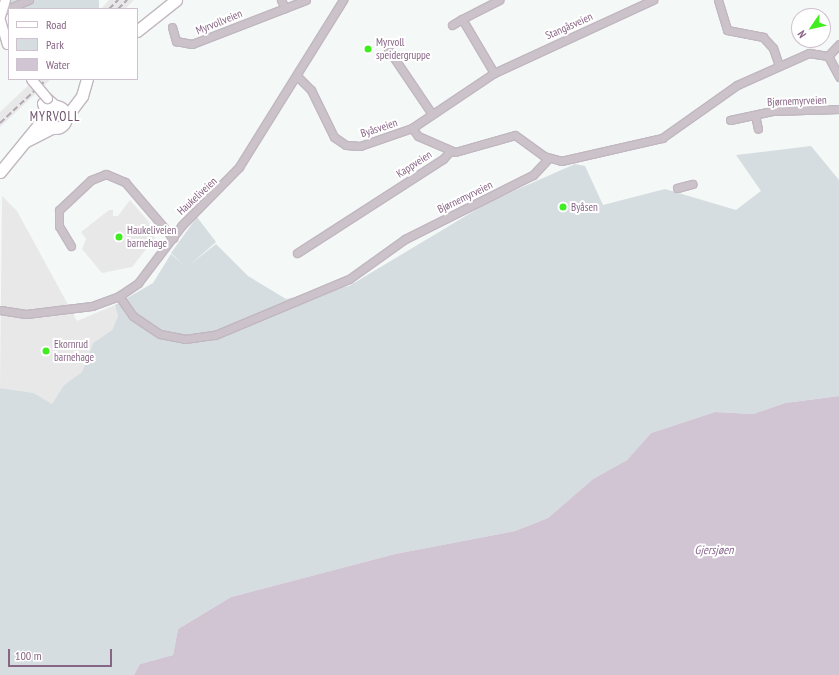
<!DOCTYPE html>
<html>
<head>
<meta charset="utf-8">
<style>
	body { margin:0 }
	#map { position:relative; width:839px; height:675px; overflow:hidden; background:#f4f8f6; font-family:"PT Sans Narrow",sans-serif }
	div>[style] { position:absolute }
	[style*='--x'] { left:calc(var(--x)*1px); top:calc(var(--y)*1px); width:calc(var(--w)*1px); rotate:calc(var(--a)*1deg) }
	.built>* { inset:0; background:#e8e8e9 }
	.green>* { inset:0; background:#d5dde0; transform-origin:0 0 }
	.water>* { inset:0; background:#d1c5d3 }
	.roads { filter:drop-shadow(1px 0 #c1b7c0) drop-shadow(-1px 0 #c1b7c0) drop-shadow(0 1px #c1b7c0) drop-shadow(0 -1px #c1b7c0) }
	.minor>* { height:7px; margin:-3.5px; padding:0 3.5px; transform-origin:3.5px; border-radius:3.5px; background:#cbc2ca }
	.secondary>* { height:9px; margin:-4.5px; padding:0 4.5px; transform-origin:4.5px; border-radius:4.5px; background:#fff }
	.primary>* { height:11px; margin:-5.5px; padding:0 5.5px; transform-origin:5.5px; border-radius:5.5px; background:#fff }
	.primary>.ring { margin:-5.5px; padding:0; box-sizing:content-box; background:none; border:11px solid #fff; border-radius:50% }
	.rail>* { height:2px; margin-top:-1px; transform-origin:0; background:repeating-linear-gradient(90deg,#b1a5b1 0 6px,transparent 0 9px) }
	.bridges { filter:drop-shadow(1px 0 #c1b7c0) drop-shadow(-1px 0 #c1b7c0) drop-shadow(0 1px #c1b7c0) drop-shadow(0 -1px #c1b7c0) }
	.secondary-bridge>* { height:9px; margin:-4.5px; padding:0 4.5px; transform-origin:4.5px; border-radius:4.5px; background:#fff }
	.dots>* { width:11px; height:11px; translate:-50% -50%; box-sizing:border-box; border:2px solid #fff; border-radius:50% }
	span { translate:-50% -50%; white-space:nowrap; text-align:center; line-height:1.15; -webkit-text-stroke:4px #fff; paint-order:stroke }
	.street-label { font-size:11px; color:#876585 }
	.poi-label { font-size:11px; color:#876585 }
	.left { translate:0 -50%; text-align:left }
	.water-label { font-size:12px; color:#8c6a92; font-style:italic }
	.quarter-label { font-size:13px; color:#6c536b; letter-spacing:1px }
	.legend { position:absolute; left:8px; top:8px; width:130px; height:72px; box-sizing:border-box; background:#fff; border:1px solid #cfc1ce; margin:0; padding:5px 7px; list-style:none; font-size:12px; color:#876585 }
	.legend li { display:flex; align-items:center; gap:8px; height:20px }
	.legend b { width:20px; border:1px solid #cfc1ce }
	.north { position:absolute; left:791px; top:8px; width:40px; height:40px; box-sizing:border-box; background:#fff; border:1px solid #cfc1ce; border-radius:50%; rotate:236deg; font-size:11px; font-weight:700; line-height:16px; text-align:center; color:#876585 }
	.north::after { content:''; display:block; margin:auto; width:14px; height:18px; background:#40ed1f; clip-path:polygon(50% 0,100% 100%,50% 72%,0 100%) }
	.scale { position:absolute; left:8px; top:649px; width:104px; height:18px; box-sizing:border-box; border:2px solid #876585; border-top:0; padding-left:5px; font-size:12px; line-height:14px; white-space:nowrap; color:#876585; -webkit-text-stroke:3px #fff; paint-order:stroke }
</style>
</head>
<body>
<div id="map">
	<div class="built">
		<i style="clip-path:polygon(109px 0,134px 0,125px 9px,101px 9px)"></i>
		<i style="clip-path:polygon(35px 79px,51px 79px,0 127px,0 112px)"></i>
		<i style="clip-path:polygon(2px 196px,17px 211px,77px 321px,115px 305px,118px 316px,112px 330px,93px 343px,82px 372px,64px 385px,52px 404px,34px 393px,0 388px)"></i>
		<i style="clip-path:polygon(130px 200px,149px 222px,155px 238px,132px 267px,102px 273px,82px 249px,86px 239px,81px 232px,109px 210px,113px 210px,113px 216px,118px 216px)"></i>
	</div>
	<div class="green">
		<i style="left:10px;top:0;width:89px;height:9px"></i>
		<i style="clip-path:polygon(811px 146px,839px 180px,839px 396px,785px 403px,753px 414px,715px 412px,651px 433px,627px 460px,593px 479px,548px 518px,515px 531px,395px 554px,231px 597px,178px 629px,173px 655px,140px 664px,134px 675px,0 675px,0 388px,34px 393px,52px 404px,64px 385px,82px 372px,93px 343px,112px 330px,118px 316px,115px 305px,153px 283px,171px 254px,185px 266px,171px 253px,197px 217px,216px 242px,191px 264px,216px 244px,248px 276px,286px 299px,349px 286px,489px 202px,575px 164px,585px 166px,603px 205px,665px 189px,736px 210px,761px 191px,736px 155px)"></i>
	</div>
	<div class="water">
		<i style="clip-path:polygon(839px 396px,839px 675px,134px 675px,140px 664px,173px 655px,178px 629px,231px 597px,395px 554px,515px 531px,548px 518px,593px 479px,627px 460px,651px 433px,715px 412px,753px 414px,785px 403px)"></i>
	</div>
	<div class="roads">
		<div class="minor">
			<i style="--x:281;--y:0;--w:9;--a:63"></i>
			<i style="--x:718;--y:0;--w:31;--a:73"></i>
			<i style="--x:727;--y:30;--w:37;--a:11"></i>
			<i style="--x:763;--y:37;--w:15;--a:48"></i>
			<i style="--x:773;--y:48;--w:18;--a:71"></i>
			<i style="--x:5;--y:10;--w:26;--a:-23"></i>
			<i style="--x:462;--y:19;--w:42;--a:-27.2"></i>
			<i style="--x:452;--y:25;--w:12;--a:-31"></i>
			<i style="--x:462;--y:19;--w:63;--a:59.3"></i>
			<i style="--x:172;--y:27;--w:15;--a:74"></i>
			<i style="--x:176;--y:41;--w:16;--a:11"></i>
			<i style="--x:192;--y:44;--w:122;--a:-21.1"></i>
			<i style="--x:388;--y:49;--w:78;--a:55.9"></i>
			<i style="--x:828;--y:56;--w:16;--a:-47"></i>
			<i style="--x:297;--y:76;--w:20;--a:45"></i>
			<i style="--x:311;--y:90;--w:52;--a:63.9"></i>
			<i style="--x:334;--y:137;--w:14;--a:34"></i>
			<i style="--x:346;--y:145;--w:14;--a:4"></i>
			<i style="--x:360;--y:146;--w:55;--a:-19.1"></i>
			<i style="--x:412;--y:128;--w:99;--a:-33.9"></i>
			<i style="--x:494;--y:73;--w:175;--a:-24.7"></i>
			<i style="--x:755;--y:115;--w:14;--a:78"></i>
			<i style="--x:730;--y:120;--w:43;--a:-12.1"></i>
			<i style="--x:772;--y:111;--w:67;--a:-1.7"></i>
			<i style="--x:412;--y:128;--w:10;--a:53"></i>
			<i style="--x:418;--y:136;--w:40;--a:23.4"></i>
			<i style="--x:455;--y:152;--w:62;--a:-15.8"></i>
			<i style="--x:515;--y:135;--w:36;--a:36"></i>
			<i style="--x:544;--y:156;--w:18;--a:16"></i>
			<i style="--x:561;--y:161;--w:104;--a:-12.8"></i>
			<i style="--x:662;--y:138;--w:92;--a:-35.2"></i>
			<i style="--x:737;--y:85;--w:79;--a:-24"></i>
			<i style="--x:809;--y:53;--w:19;--a:9"></i>
			<i style="--x:828;--y:56;--w:24;--a:62"></i>
			<i style="--x:677;--y:188;--w:16;--a:-15"></i>
			<i style="--x:71;--y:246;--w:23;--a:-121"></i>
			<i style="--x:59;--y:226;--w:16;--a:-90"></i>
			<i style="--x:59;--y:210;--w:44;--a:-43.2"></i>
			<i style="--x:91;--y:180;--w:16;--a:-22"></i>
			<i style="--x:106;--y:174;--w:21;--a:23"></i>
			<i style="--x:125;--y:182;--w:74;--a:49.4"></i>
			<i style="--x:297;--y:253;--w:174;--a:-32.8"></i>
			<i style="--x:443;--y:159;--w:11;--a:-49"></i>
			<i style="--x:119;--y:296;--w:24;--a:55"></i>
			<i style="--x:133;--y:316;--w:32;--a:34"></i>
			<i style="--x:160;--y:334;--w:25;--a:11"></i>
			<i style="--x:185;--y:339;--w:30;--a:-8"></i>
			<i style="--x:215;--y:335;--w:145;--a:-22.7"></i>
			<i style="--x:349;--y:279;--w:69;--a:-35.5"></i>
			<i style="--x:405;--y:239;--w:143;--a:-26.6"></i>
			<i style="--x:533;--y:175;--w:22;--a:-47"></i>
			<i style="--x:0;--y:310;--w:26;--a:9"></i>
			<i style="--x:26;--y:314;--w:66;--a:-6.9"></i>
			<i style="--x:92;--y:306;--w:29;--a:-20"></i>
			<i style="--x:119;--y:296;--w:23;--a:-34"></i>
			<i style="--x:138;--y:283;--w:73;--a:-52.8"></i>
			<i style="--x:182;--y:225;--w:81;--a:-45.5"></i>
			<i style="--x:239;--y:167;--w:197;--a:-58.1"></i>
		</div>
		<div class="secondary">
			<i style="--x:0;--y:16;--w:17;--a:-73"></i>
			<i style="--x:0;--y:20;--w:25;--a:74"></i>
			<i style="--x:47;--y:98;--w:11;--a:41"></i>
			<i style="--x:42;--y:103;--w:9;--a:72"></i>
		</div>
		<div class="primary">
			<i style="--x:137;--y:31;--w:50;--a:-38.5"></i>
			<i class="ring" style="left:44px;top:106px;width:11px;height:11px"></i>
			<i style="--x:67;--y:116;--w:25;--a:-53"></i>
			<i style="--x:82;--y:96;--w:18;--a:-74"></i>
			<i style="--x:26;--y:141;--w:28;--a:-27"></i>
			<i style="--x:0;--y:172;--w:70;--a:-50.8"></i>
		</div>
	</div>
	<div class="rail">
		<i style="--x:109;--y:9;--w:13;--a:-45"></i>
		<i style="--x:118;--y:9;--w:13;--a:-45"></i>
		<i style="--x:0;--y:123;--w:64;--a:-43.1"></i>
	</div>
	<div class="bridges">
		<div class="secondary-bridge">
			<i style="--x:31;--y:79;--w:25;--a:50"></i>
		</div>
	</div>
	<div class="dots">
		<i style="left:368px;top:49px;background:#40ed1f"></i>
		<i style="left:563px;top:207px;background:#40ed1f"></i>
		<i style="left:119px;top:237px;background:#40ed1f"></i>
		<i style="left:46px;top:351px;background:#40ed1f"></i>
	</div>
	<div class="street-label">
		<span style="left:219px;top:22px;rotate:-22deg">Myrvollveien</span>
		<span style="left:569px;top:26px;rotate:-24deg">Stangåsveien</span>
		<span style="left:797px;top:101px;rotate:-2deg">Bjørnemyrveien</span>
		<span style="left:379px;top:128px;rotate:-18deg">Byåsveien</span>
		<span style="left:414px;top:164px;rotate:-33deg">Kappveien</span>
		<span style="left:197px;top:196px;rotate:-43deg">Haukeliveien</span>
		<span style="left:465px;top:197px;rotate:-26deg">Bjørnemyrveien</span>
	</div>
	<div class="poi-label">
		<span class="left" style="left:376px;top:49px">Myrvoll<br>speidergruppe</span>
		<span class="left" style="left:571px;top:207px">Byåsen</span>
		<span class="left" style="left:127px;top:237px">Haukeliveien<br>barnehage</span>
		<span class="left" style="left:54px;top:351px">Ekornrud<br>barnehage</span>
	</div>
	<div class="water-label">
		<span style="left:714px;top:550px">Gjersjøen</span>
	</div>
	<div class="quarter-label">
		<span style="left:55px;top:117px">MYRVOLL</span>
	</div>
	<ul class="legend">
	<li><b style="height:5px;background:#fff"></b>Road</li>
	<li><b style="height:11px;background:#d5dde0"></b>Park</li>
	<li><b style="height:11px;background:#d1c5d3"></b>Water</li>
	</ul>
	<div class="north">N</div>
	<div class="scale">100 m</div>
</div>
</body>
</html>
